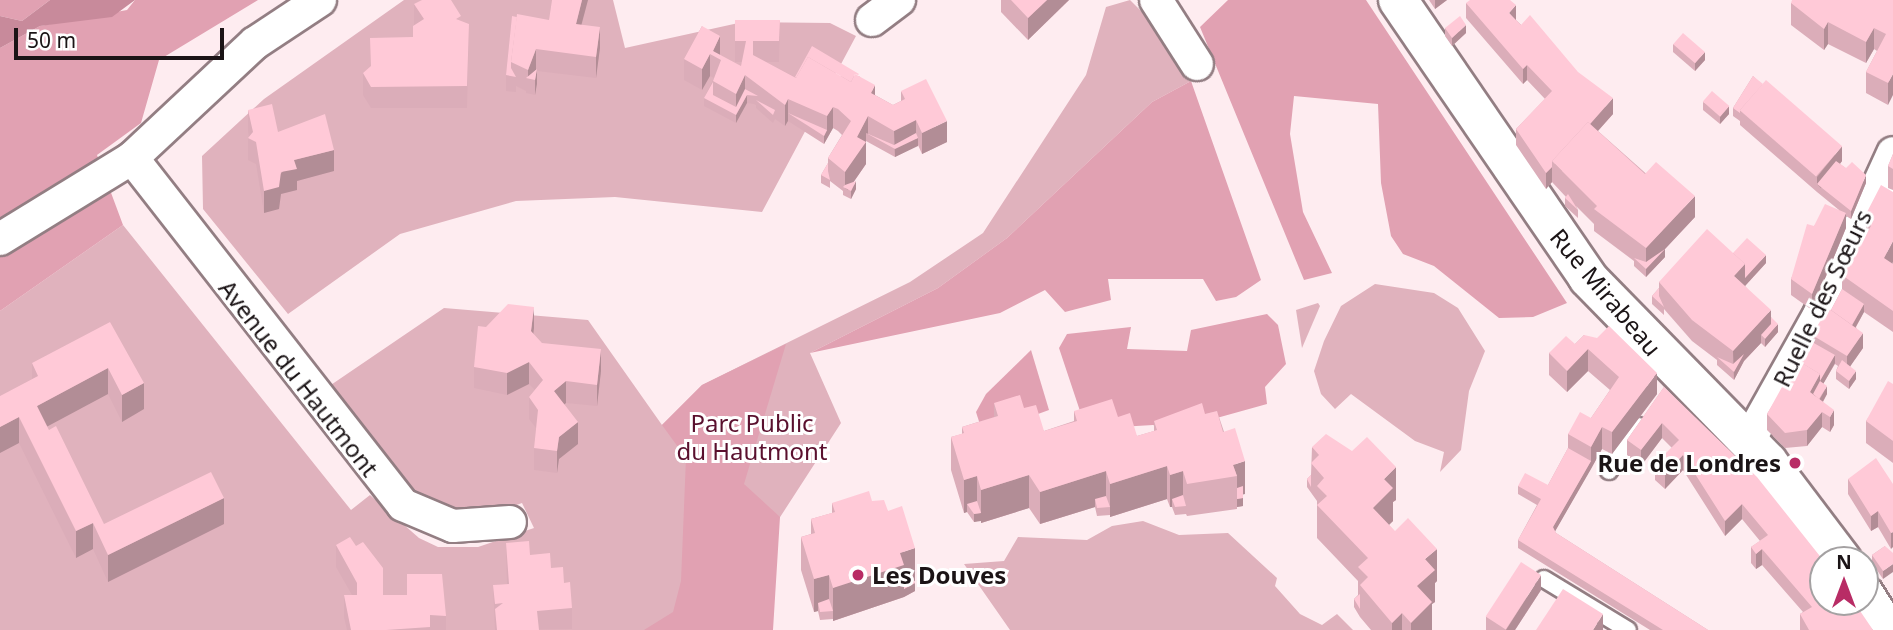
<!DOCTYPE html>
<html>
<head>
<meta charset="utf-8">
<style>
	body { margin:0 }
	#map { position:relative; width:1893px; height:630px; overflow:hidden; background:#feecf0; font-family:"Noto Sans",sans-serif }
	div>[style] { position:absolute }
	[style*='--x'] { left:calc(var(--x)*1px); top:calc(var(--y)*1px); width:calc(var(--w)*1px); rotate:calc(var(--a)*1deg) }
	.green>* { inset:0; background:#e0b2bd }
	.forest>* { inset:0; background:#e1a1b2 }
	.water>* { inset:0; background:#c88a9b }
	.roads { filter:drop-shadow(2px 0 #937e83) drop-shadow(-2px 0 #937e83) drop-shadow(0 2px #937e83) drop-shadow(0 -2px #937e83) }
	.service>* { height:16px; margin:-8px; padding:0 8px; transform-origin:8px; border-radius:8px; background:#fff }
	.minor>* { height:32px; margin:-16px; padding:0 16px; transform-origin:16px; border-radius:16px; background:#fff }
	.secondary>* { height:38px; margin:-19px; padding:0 19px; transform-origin:19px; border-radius:19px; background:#fff }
	.wall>* { inset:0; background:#dbadb9 }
	.shaded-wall>* { inset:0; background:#b28d96 }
	.building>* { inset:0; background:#ffc9d7; transform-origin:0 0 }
	.dots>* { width:19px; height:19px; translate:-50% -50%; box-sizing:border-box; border:4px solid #fff; border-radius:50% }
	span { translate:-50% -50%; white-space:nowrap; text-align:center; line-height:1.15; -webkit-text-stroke:6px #fff; paint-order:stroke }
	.street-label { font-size:24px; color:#1b1416 }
	.park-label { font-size:24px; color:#5a102e }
	.poi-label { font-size:24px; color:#1b1416; font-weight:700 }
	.right { translate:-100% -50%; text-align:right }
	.left { translate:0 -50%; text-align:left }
	.north { position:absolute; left:1809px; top:546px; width:70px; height:70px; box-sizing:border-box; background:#fff; border:2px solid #a4a1a2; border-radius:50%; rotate:0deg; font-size:19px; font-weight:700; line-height:28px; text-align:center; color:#1b1416 }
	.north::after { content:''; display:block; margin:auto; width:24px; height:32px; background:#b82c65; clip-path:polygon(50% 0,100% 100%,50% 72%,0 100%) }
	.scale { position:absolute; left:14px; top:28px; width:210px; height:32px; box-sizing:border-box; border:4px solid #1b1416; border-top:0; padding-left:9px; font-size:21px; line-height:24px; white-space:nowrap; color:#1b1416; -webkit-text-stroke:5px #fff; paint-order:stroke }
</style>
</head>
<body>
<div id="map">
	<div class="green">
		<i style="clip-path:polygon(404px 0,613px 0,625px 48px,743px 22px,830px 23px,856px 36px,762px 212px,615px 197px,516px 201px,400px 234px,288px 314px,203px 209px,202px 156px,264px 99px)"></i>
		<i style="clip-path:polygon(1130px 0,1160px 30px,1191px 81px,1152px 102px,1007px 238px,938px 288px,810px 353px,841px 423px,718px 613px,734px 630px,0 630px,0 311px,123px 225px,351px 510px,370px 495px,419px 538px,438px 547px,478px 547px,534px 528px,522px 503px,485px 516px,419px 505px,322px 391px,444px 308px,588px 320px,662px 425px,702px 385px,910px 282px,983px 233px,1086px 75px,1106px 7px)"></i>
		<i style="clip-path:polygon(1375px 284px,1434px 293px,1458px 308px,1485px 351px,1469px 391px,1461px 450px,1440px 472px,1444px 452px,1415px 441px,1351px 394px,1335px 409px,1321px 394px,1314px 371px,1324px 341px,1341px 306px)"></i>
		<i style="clip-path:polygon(1318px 303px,1320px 306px,1302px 348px,1296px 310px)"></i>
		<i style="clip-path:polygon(1143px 521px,1179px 535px,1228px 533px,1277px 578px,1275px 586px,1300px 614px,1322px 625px,1337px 614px,1353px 630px,1010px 630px,964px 564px,1004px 561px,1018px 537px,1087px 540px,1112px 526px)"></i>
	</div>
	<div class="forest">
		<i style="clip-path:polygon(0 0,50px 0,22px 21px,0 16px)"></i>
		<i style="clip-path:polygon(135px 0,258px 0,159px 60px,141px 123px,97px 155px,123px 225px,0 311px,0 48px,40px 26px,127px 10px)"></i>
		<i style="clip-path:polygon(1228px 0,1366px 0,1567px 303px,1533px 317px,1499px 318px,1434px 266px,1403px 254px,1391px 236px,1381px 183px,1378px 104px,1294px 96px,1290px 134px,1303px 212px,1332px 273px,1304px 280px,1200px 27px)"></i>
		<i style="clip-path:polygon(1191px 81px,1261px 280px,1236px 297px,1216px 301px,1203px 279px,1108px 279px,1111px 300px,1065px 312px,1045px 290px,1000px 313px,810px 353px,938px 288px,1007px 238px,1152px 102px)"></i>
		<i style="clip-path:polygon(1267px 314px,1278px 325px,1286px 364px,1265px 387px,1267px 404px,1170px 431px,1153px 425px,1086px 429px,1059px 348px,1067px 334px,1131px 327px,1127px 349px,1187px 351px,1191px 330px)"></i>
		<i style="clip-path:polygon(786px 344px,744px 484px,780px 517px,773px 630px,644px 630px,673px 612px,681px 581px,686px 458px,662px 425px,702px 385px)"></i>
		<i style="clip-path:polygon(1031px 350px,1049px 410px,983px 434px,976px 412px,986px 394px)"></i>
	</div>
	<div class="water">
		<i style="clip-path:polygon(50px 0,135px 0,112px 17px,40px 26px,0 48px,0 16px,22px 21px)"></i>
	</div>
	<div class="roads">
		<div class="service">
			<i style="--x:1609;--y:471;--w:54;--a:-56.3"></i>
			<i style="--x:1544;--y:579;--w:98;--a:31.3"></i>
		</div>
		<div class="minor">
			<i style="--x:1156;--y:0;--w:76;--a:57.4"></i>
			<i style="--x:872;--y:20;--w:34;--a:-37"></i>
			<i style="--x:132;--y:158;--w:440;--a:52"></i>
			<i style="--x:403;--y:505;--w:54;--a:22.8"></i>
			<i style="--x:453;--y:526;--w:57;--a:-4"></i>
			<i style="--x:0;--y:239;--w:155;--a:-31.5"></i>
			<i style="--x:132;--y:158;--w:168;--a:-43.1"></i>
			<i style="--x:255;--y:43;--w:78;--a:-33.5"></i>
			<i style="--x:1748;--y:442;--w:145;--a:-60.8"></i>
			<i style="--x:1819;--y:315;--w:178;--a:-65.4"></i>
		</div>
		<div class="secondary">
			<i style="--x:1398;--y:0;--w:337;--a:55.6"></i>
			<i style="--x:1588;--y:278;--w:257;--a:45.6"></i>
			<i style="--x:1768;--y:462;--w:123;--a:52.9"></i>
			<i style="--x:1865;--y:595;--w:41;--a:57.8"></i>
		</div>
	</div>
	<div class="wall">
		<i style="clip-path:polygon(552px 0,588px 0,582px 24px,600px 48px,596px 78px,537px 71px,535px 95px,526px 93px,526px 91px,516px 86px,516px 92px,506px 91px,506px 75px,512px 16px,549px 20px)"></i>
		<i style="clip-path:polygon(1001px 0,1069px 0,1028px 40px,1001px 12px)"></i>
		<i style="clip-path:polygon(1429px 0,1447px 0,1435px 9px)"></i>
		<i style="clip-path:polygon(1893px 0,1888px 105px,1866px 93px,1866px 72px,1877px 51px,1874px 49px,1866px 63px,1828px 44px,1824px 50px,1791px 25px,1791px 3px)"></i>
		<i style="clip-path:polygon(1466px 3px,1516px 20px,1613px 114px,1598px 131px,1695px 217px,1665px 249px,1665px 257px,1646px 277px,1634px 266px,1634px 261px,1594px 231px,1594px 224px,1576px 206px,1578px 210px,1578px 218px,1565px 206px,1565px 198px,1566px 197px,1552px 182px,1546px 189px,1516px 145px,1516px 129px,1545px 99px,1527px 80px,1523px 84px,1466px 18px)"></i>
		<i style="clip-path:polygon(414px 4px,469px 24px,467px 108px,371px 108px,363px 95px,363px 73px,413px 37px,414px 25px)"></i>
		<i style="clip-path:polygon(735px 20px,780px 20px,779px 62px,766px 62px,795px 77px,859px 76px,875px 95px,893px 105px,901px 101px,901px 91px,947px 142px,922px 154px,918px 145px,895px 157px,866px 141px,866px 164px,853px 183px,856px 189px,851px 199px,843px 195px,843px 191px,830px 181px,830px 188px,821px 183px,821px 175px,828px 163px,828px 158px,842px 135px,838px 131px,833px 128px,824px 144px,788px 121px,785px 126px,775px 119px,773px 123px,756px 108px,756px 105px,754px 104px,747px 103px,736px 123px,704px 106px,704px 98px,714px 78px,710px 76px,702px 90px,684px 80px,684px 59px,702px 26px,720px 55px,741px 66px,742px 62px,735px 62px)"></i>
		<i style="clip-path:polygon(1445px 28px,1466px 33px,1452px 46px,1445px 36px)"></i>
		<i style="clip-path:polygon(1673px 44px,1705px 60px,1695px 71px,1673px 52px)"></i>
		<i style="clip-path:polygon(1753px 76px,1842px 161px,1840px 164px,1866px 183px,1851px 219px,1846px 216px,1846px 228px,1812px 310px,1791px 295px,1791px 279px,1814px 226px,1839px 210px,1817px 192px,1740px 125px,1740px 121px,1733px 116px,1733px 108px)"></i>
		<i style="clip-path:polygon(1703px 102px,1729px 114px,1720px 124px,1703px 110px)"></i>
		<i style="clip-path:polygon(248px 110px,278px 132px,334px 171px,297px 181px,297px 190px,281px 194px,279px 209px,264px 213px,256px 164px,248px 160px,248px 138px,249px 137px,248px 131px)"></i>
		<i style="clip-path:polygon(1893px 154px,1893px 190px,1888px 188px,1888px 166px)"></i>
		<i style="clip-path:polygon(1866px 214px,1893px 264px,1893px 332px,1864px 312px,1856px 327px,1863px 348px,1850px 366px,1856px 379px,1849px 389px,1836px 379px,1836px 371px,1838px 366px,1835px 364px,1823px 384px,1827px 394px,1823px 402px,1834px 425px,1830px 432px,1822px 427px,1807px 446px,1785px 448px,1767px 430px,1767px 414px,1812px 342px,1812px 335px,1831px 310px,1842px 289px,1842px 275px,1866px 234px)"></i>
		<i style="clip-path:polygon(1733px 253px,1766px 263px,1745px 286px,1771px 317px,1778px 332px,1765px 347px,1761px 343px,1744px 361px,1734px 380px,1717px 365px,1717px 360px,1692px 341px,1664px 309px,1664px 315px,1652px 304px,1652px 296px,1659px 288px,1659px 282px)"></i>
		<i style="clip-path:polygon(110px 322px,144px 409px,122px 422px,108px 394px,47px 426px,104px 524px,224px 524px,108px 582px,93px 549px,76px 558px,19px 443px,0 453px,0 396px,32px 379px,32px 363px)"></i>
		<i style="clip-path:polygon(486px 327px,534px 328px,533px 333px,542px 343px,601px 371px,597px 406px,566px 403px,564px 405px,578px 444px,559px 459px,557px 473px,534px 470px,534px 448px,536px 428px,529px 419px,529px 397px,535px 390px,529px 384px,507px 395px,474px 388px,474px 367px)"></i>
		<i style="clip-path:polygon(1584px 335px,1657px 394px,1612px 454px,1602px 449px,1555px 531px,1556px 533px,1708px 630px,1650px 630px,1518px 548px,1518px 540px,1537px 505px,1518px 494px,1518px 486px,1548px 485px,1568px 448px,1568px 434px,1591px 418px,1610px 390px,1588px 371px,1567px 392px,1549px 375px,1549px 353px,1575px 344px)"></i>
		<i style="clip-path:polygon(1893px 384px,1893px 463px,1866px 443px,1866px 421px)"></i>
		<i style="clip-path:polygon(1664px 387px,1873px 630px,1800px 630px,1800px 614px,1803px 612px,1762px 565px,1756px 569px,1751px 563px,1751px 547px,1760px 541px,1742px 519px,1725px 536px,1683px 470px,1665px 489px,1655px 480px,1655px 464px,1672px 448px,1662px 438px,1641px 466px,1627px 455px,1627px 440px)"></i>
		<i style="clip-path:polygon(994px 403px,1024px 408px,1044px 431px,1074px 421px,1074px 411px,1118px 417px,1137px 436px,1154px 431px,1154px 421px,1205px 414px,1217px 411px,1245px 494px,1243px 494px,1243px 506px,1237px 507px,1237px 509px,1187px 516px,1186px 514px,1175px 515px,1172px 507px,1170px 507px,1167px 499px,1110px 517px,1110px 515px,1097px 516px,1095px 507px,1040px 524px,1029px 508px,981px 523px,981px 520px,974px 522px,967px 512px,964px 513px,951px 470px,951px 437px,962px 434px,962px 427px,994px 417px)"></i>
		<i style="clip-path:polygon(1312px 447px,1396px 500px,1393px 502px,1393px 521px,1389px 525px,1437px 581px,1435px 583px,1435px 602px,1432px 604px,1432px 630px,1371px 630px,1360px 617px,1354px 607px,1354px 599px,1358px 595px,1358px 581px,1317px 538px,1317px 501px,1307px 487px,1307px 479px,1311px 475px)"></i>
		<i style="clip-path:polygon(1848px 479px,1893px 484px,1891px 549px,1878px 527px,1871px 531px,1848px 494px)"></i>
		<i style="clip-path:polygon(872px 501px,888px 511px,915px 581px,914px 581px,915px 591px,904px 597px,833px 621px,833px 619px,820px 620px,818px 611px,814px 612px,801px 570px,801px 537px,811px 534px,811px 519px,832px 513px,832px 503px)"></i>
		<i style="clip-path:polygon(506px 543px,551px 568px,564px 583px,572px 608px,572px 629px,495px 630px,493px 585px,507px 584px)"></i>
		<i style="clip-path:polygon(336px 545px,383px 595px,446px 616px,446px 630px,347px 630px,344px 617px,344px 595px,352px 595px,336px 567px)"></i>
		<i style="clip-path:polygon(1885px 546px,1883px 579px,1872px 563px,1872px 555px)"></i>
		<i style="clip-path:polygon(1541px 590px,1515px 630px,1486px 630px,1486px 617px)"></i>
	</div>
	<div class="shaded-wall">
		<i style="clip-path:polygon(582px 0,588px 0,576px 45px,576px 24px)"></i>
		<i style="clip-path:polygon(1047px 0,1069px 0,1028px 40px,1028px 18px)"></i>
		<i style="clip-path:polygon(1435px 0,1447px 0,1435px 9px)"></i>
		<i style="clip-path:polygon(1516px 5px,1516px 21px,1509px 13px)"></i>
		<i style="clip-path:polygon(1828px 22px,1828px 44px,1824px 50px,1824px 29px)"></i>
		<i style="clip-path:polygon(1466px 25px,1466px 33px,1452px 46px,1452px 38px)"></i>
		<i style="clip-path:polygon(600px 27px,600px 48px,596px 78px,596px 57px)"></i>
		<i style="clip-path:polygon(1874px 28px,1874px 49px,1866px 63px,1866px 42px)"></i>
		<i style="clip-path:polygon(720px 36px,720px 58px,713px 51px)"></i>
		<i style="clip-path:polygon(536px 49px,536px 70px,528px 78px,528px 70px)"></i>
		<i style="clip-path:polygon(1705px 52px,1705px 60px,1695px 71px,1695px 63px)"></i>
		<i style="clip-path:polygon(710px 54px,710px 76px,702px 90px,702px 69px)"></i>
		<i style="clip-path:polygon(1527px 65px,1527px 80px,1523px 84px,1523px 69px)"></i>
		<i style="clip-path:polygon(537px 69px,537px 84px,535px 95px,535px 80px)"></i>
		<i style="clip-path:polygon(1893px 74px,1893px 95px,1888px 105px,1888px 83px)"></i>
		<i style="clip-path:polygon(745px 75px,745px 97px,736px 115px,736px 94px)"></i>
		<i style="clip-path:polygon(875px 85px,875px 106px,871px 93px)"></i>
		<i style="clip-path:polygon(747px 95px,747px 103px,736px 123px,736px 115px)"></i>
		<i style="clip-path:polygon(1613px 98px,1613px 114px,1562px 171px,1555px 164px)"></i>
		<i style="clip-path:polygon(788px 99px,788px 121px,785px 126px,785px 105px)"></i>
		<i style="clip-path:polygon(1729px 106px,1729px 114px,1720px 124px,1720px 116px)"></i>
		<i style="clip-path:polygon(833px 107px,833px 128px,824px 144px,824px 136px,827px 130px,827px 116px)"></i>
		<i style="clip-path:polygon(868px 116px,868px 134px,866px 133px,866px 164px,848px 190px,845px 188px,845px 172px,857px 137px)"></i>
		<i style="clip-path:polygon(916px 120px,916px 139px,918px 138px,918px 146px,895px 157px,894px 131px)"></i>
		<i style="clip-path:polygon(947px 121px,947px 142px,922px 154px,922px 133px)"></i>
		<i style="clip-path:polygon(1842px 146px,1842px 161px,1821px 188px,1817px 184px,1817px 177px)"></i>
		<i style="clip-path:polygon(334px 150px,334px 171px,297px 181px,297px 190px,281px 194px,279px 209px,264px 213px,264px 191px,294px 160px)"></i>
		<i style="clip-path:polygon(1552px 167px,1552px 182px,1546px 189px,1546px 173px)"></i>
		<i style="clip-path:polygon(1866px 175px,1866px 183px,1851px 219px,1851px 211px)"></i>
		<i style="clip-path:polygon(856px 181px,856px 189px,851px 199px,851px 191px)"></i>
		<i style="clip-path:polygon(1695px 196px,1695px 217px,1665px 249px,1665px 257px,1646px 277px,1646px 248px)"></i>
		<i style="clip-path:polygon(1846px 213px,1846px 228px,1812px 310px,1812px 294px)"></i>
		<i style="clip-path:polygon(1893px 241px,1893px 262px,1884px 279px,1884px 258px)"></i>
		<i style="clip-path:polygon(1766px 255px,1766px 263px,1745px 286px,1745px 278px)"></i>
		<i style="clip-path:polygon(1745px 264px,1745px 286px,1734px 276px)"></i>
		<i style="clip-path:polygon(1864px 304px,1864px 312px,1849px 339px,1849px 331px)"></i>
		<i style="clip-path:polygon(534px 307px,534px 328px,531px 352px,531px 331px)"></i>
		<i style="clip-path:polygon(1771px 310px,1771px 331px,1778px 324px,1778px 332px,1765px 347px,1765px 339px,1761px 335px,1761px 343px,1744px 361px,1734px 380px,1733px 351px)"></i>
		<i style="clip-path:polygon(1863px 333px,1863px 348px,1847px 371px,1847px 356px)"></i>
		<i style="clip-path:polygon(601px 349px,601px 371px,597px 406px,597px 385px)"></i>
		<i style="clip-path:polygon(1588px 349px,1588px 371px,1567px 392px,1567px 371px)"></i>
		<i style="clip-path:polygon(1835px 355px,1835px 363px,1813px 402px,1810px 392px,1820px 374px)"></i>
		<i style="clip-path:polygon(529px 362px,529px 384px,507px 395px,507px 373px)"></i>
		<i style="clip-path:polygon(108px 368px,108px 394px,37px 432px,37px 406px)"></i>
		<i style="clip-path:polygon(1856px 371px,1856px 379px,1849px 389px,1849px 381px)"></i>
		<i style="clip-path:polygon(1657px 373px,1657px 394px,1612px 454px,1612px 432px)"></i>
		<i style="clip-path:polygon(566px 381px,566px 403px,554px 413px,554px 391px)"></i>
		<i style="clip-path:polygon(144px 383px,144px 409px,122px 422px,122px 395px)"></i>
		<i style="clip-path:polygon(1827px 386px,1827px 394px,1817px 412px,1817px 404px)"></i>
		<i style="clip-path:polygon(1834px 410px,1834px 425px,1830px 432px,1830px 417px)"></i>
		<i style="clip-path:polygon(1822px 412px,1822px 427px,1807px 446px,1807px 430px)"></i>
		<i style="clip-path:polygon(19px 417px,19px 443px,0 453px,0 427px)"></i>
		<i style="clip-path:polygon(578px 422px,578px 444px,559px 459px,557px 473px,557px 451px,559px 437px)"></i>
		<i style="clip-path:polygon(1662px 423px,1662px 438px,1641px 466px,1641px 450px)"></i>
		<i style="clip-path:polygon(1602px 427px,1602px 449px,1591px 469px,1591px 447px)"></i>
		<i style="clip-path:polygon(1683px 455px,1683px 470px,1665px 489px,1665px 474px)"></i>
		<i style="clip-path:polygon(1245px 461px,1245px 494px,1237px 496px,1237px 476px,1233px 465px)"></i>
		<i style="clip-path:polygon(1591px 461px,1591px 469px,1553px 535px,1553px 527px)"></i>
		<i style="clip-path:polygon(1167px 466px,1167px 499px,1110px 517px,1110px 484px)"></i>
		<i style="clip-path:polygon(1396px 467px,1396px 500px,1393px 502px,1393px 521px,1373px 540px,1373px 508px,1384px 479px)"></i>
		<i style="clip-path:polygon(1106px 471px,1106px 504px,1095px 499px,1095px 507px,1040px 524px,1040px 492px)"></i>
		<i style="clip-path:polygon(1183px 471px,1183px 503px,1172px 499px,1172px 507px,1170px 507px,1170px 475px)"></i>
		<i style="clip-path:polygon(1029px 475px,1029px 508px,981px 523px,981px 490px)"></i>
		<i style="clip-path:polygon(977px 476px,977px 509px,967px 504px,967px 512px,964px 513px,964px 480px)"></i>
		<i style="clip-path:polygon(224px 498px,224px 524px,108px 582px,108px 555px)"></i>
		<i style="clip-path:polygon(1243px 498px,1243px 506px,1237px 507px,1237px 499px)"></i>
		<i style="clip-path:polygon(1742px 504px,1742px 519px,1725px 536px,1725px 521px)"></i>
		<i style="clip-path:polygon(1878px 511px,1878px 527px,1871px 531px,1871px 516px)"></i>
		<i style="clip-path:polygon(981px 513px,981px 521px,974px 522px,974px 514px)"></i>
		<i style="clip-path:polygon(93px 523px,93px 549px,76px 558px,76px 531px)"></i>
		<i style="clip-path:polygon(1893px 532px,1893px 547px,1891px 549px,1891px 533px)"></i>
		<i style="clip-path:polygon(915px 548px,915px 581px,904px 585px,904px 597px,833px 621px,833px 588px,900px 553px)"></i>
		<i style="clip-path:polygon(1437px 549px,1437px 581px,1435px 583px,1435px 602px,1432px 604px,1432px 630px,1411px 630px,1411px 623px,1417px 586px,1425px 559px)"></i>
		<i style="clip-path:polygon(1762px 549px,1762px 565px,1756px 569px,1756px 554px)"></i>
		<i style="clip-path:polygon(1893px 564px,1893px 572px,1883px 579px,1883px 571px)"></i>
		<i style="clip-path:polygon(829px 575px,829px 607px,818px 603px,818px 611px,814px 612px,814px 579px)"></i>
		<i style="clip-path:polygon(1541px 575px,1541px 590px,1515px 630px,1506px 630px)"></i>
		<i style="clip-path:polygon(915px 583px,915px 591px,904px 597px,904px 589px)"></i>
		<i style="clip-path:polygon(1402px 613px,1402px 630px,1392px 630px,1392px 623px)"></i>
		<i style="clip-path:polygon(1603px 614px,1603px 630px,1593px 630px)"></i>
	</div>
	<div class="building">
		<i style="clip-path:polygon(422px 0,451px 0,461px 16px,456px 19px,469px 24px,467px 86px,371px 87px,363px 73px,371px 66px,370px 38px,413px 37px,413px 26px,424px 19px,414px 4px)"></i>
		<i style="clip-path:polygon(552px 0,582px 0,576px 24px,600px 27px,596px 57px,536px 49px,528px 70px,511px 62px,517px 14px,549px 20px)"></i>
		<i style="clip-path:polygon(1011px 0,1047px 0,1028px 18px)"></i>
		<i style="clip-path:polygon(1470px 0,1510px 0,1516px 5px,1509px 13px,1521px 25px,1530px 15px,1578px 72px,1613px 98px,1590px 124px,1588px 122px,1552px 161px,1552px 167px,1546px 173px,1516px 129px,1552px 91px,1527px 65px,1523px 69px,1466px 3px)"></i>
		<i style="clip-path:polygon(1792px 0,1893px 0,1893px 74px,1888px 83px,1866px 72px,1886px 34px,1874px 28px,1866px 42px,1828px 22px,1824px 29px,1791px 3px)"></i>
		<i style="clip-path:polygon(512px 16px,517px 17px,511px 62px,511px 68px,516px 77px,506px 75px)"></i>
		<i style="clip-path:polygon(1460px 16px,1466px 25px,1452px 38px,1445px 28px)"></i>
		<i style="clip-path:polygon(735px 20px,780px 20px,779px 41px,753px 41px,753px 55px,796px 78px,808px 57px,851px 82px,855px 74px,875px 85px,871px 93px,893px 105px,905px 99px,901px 91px,926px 79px,947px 121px,922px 133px,916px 120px,894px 131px,868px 116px,857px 137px,866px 142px,845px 172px,828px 158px,851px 121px,838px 109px,833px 107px,827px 116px,788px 99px,785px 105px,745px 75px,736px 94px,713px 81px,721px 60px,710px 54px,702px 69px,684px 59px,702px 26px,720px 36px,713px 51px,741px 66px,746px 41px,735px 41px)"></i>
		<i style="left:1683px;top:33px;width:29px;height:15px;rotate:41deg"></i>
		<i style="clip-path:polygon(812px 46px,859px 74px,858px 75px,855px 74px,851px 82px,808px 57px,796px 78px,795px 77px)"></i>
		<i style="clip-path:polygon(537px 69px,535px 80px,526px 78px)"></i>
		<i style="clip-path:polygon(1753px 76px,1763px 84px,1740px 110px,1740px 113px,1733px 108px)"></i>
		<i style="left:1766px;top:80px;width:101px;height:40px;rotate:41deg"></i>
		<i style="clip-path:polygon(713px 82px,713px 95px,736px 107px,745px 89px,758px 96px,747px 95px,736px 115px,704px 98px)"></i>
		<i style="left:1712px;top:91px;width:23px;height:14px;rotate:41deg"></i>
		<i style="clip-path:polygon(756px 100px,775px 110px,773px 115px)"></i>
		<i style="clip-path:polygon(272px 104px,278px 132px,325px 114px,334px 150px,294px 160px,297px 169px,281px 172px,279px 187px,264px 191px,256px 142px,248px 138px,253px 132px,248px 110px)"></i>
		<i style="clip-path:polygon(788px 113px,827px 130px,824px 136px)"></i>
		<i style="clip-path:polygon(1588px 122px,1645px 174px,1656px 162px,1695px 196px,1646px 248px,1594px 209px,1597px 206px,1552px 161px)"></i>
		<i style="clip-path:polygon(866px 133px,894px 145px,916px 133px,918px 138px,895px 149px)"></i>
		<i style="clip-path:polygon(1893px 154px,1893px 169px,1888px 166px)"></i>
		<i style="clip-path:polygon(1836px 161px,1846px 168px,1852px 162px,1866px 175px,1851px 211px,1817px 184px)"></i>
		<i style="clip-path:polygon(828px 163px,828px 171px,830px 180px,821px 175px)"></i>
		<i style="clip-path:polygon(856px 181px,851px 191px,843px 187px,845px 185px)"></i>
		<i style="clip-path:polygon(1881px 185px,1893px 192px,1893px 241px,1884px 258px,1893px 264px,1893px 311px,1842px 275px,1871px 226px,1866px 214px)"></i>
		<i style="clip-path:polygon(1568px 194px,1578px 210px,1565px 198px)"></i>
		<i style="clip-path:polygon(1825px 204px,1846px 213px,1812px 294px,1791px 279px,1807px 224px,1814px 226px)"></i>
		<i style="clip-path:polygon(1707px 229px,1745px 264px,1734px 276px,1771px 310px,1733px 351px,1692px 320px,1659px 282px)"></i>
		<i style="clip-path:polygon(1747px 238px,1766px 255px,1745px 278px,1745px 264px,1733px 253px)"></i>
		<i style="clip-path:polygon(1665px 249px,1646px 269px,1634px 258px,1646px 262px)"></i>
		<i style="clip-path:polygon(1659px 288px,1659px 296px,1664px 307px,1652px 296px)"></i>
		<i style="clip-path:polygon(1842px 289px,1864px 304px,1852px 325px,1831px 310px)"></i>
		<i style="clip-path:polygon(508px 304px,534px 307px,531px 331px,542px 343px,601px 349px,597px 385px,566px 381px,554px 391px,578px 422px,559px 437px,557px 451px,534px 448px,538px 410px,529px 397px,543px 380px,529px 362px,507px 373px,474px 367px,478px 326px,486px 327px)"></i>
		<i style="clip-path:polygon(1828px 308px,1863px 333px,1847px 356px,1812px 335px)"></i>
		<i style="clip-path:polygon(1771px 317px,1778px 324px,1765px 339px,1761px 335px,1771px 324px)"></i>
		<i style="clip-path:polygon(110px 322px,144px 383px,122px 395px,108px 368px,37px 406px,49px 430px,56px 426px,104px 524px,211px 472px,224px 498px,108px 555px,93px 523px,76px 531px,19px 417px,0 427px,0 396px,38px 376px,32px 363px)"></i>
		<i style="clip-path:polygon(1609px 326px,1657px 373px,1612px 432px,1602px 427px,1591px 447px,1568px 434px,1580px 412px,1591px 418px,1619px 377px,1588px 349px,1567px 371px,1549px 353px,1566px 336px,1575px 344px,1584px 335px,1597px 338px)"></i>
		<i style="clip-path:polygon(1812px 342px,1835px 355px,1820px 381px,1820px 374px,1800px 362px)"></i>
		<i style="clip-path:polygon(1744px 354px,1734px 372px,1717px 357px,1733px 364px)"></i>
		<i style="clip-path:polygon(1797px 360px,1820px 374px,1810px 392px,1834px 410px,1830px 417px,1822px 412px,1807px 430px,1785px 433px,1767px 414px)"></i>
		<i style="clip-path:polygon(1842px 360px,1856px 371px,1849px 381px,1836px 371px)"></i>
		<i style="clip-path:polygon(1820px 381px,1827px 386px,1819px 399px,1813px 394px)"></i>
		<i style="clip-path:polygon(1888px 381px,1893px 384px,1893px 441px,1866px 421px)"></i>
		<i style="clip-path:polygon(1664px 387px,1757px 477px,1823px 560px,1823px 602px,1854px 602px,1873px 630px,1809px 630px,1800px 614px,1812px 607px,1762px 549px,1756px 554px,1751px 547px,1768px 535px,1742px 504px,1725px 521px,1683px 455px,1665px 474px,1655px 464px,1679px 440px,1662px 423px,1641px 450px,1627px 440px)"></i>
		<i style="clip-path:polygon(1020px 395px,1024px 408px,1036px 405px,1044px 431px,1077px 421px,1074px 411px,1112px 399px,1118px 417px,1130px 413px,1137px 436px,1157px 430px,1154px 421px,1202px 403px,1205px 414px,1217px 411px,1223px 432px,1235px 428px,1245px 461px,1233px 465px,1237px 476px,1187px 484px,1183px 471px,1170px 475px,1167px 466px,1110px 484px,1106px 471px,1040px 492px,1029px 475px,981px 490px,977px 476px,964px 480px,951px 437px,964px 433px,962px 427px,998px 416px,994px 403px)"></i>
		<i style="clip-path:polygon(1326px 434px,1352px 451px,1367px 437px,1396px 467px,1384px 479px,1393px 488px,1373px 508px,1395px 531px,1408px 518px,1437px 549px,1425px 559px,1435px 570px,1417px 586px,1432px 602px,1411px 623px,1402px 613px,1392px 623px,1360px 585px,1368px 577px,1358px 567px,1368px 558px,1317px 505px,1327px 496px,1317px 486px,1324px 478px,1311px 463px,1319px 455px,1312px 447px)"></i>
		<i style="clip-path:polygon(1568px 448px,1591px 461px,1553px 527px,1556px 533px,1708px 630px,1663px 630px,1518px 540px,1541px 499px,1518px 486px,1525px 473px,1548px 485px)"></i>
		<i style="clip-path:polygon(1876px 458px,1893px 484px,1893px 532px,1891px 533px,1878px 511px,1871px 516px,1848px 479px)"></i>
		<i style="clip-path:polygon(1311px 475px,1311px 487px,1307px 479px)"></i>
		<i style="clip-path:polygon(1243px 486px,1243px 498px,1237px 499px,1237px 488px)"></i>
		<i style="clip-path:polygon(869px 491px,872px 501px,884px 500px,888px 511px,902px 506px,915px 548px,900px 553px,904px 565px,833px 588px,829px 575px,814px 579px,801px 537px,815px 533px,811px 519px,835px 512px,832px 503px)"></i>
		<i style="clip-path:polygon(1183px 495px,1186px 506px,1175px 507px,1172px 499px)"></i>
		<i style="clip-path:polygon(1106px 496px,1110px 507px,1097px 508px,1095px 499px)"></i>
		<i style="clip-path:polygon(977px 501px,981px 513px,974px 514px,967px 504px)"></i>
		<i style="clip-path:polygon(350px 537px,356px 546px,363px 542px,383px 568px,383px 595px,407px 595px,407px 574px,442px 574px,446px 616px,430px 615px,430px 627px,386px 630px,351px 630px,344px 595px,357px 595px,357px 583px,336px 545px)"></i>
		<i style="clip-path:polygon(529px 541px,530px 555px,550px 553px,551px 568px,563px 567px,564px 583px,570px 582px,572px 608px,537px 611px,539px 630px,497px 630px,495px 609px,503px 603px,495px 604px,493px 585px,509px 584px,506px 543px)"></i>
		<i style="clip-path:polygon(1885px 546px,1893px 553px,1893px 564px,1883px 571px,1872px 555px)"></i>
		<i style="left:1521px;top:562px;width:24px;height:65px;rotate:33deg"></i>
		<i style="clip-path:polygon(912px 574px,915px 583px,904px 589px,904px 577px)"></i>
		<i style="clip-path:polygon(1563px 589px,1603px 614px,1593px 630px,1536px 630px)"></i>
		<i style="clip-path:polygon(1360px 594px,1360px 609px,1354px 599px)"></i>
		<i style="clip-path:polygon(829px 599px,833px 611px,820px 612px,818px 603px)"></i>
	</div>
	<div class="dots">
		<i style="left:1795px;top:463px;background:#b82c65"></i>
		<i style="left:858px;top:575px;background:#b82c65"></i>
	</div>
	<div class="street-label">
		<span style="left:1606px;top:292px;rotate:50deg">Rue Mirabeau</span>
		<span style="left:1822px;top:298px;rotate:-64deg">Ruelle des Sœurs</span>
		<span style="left:299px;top:378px;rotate:52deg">Avenue du Hautmont</span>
	</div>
	<div class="park-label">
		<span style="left:752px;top:437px">Parc Public<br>du Hautmont</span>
	</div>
	<div class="poi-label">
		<span class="right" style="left:1781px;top:463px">Rue de Londres</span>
		<span class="left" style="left:872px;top:575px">Les Douves</span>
	</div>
	<div class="north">N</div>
	<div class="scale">50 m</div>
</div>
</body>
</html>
